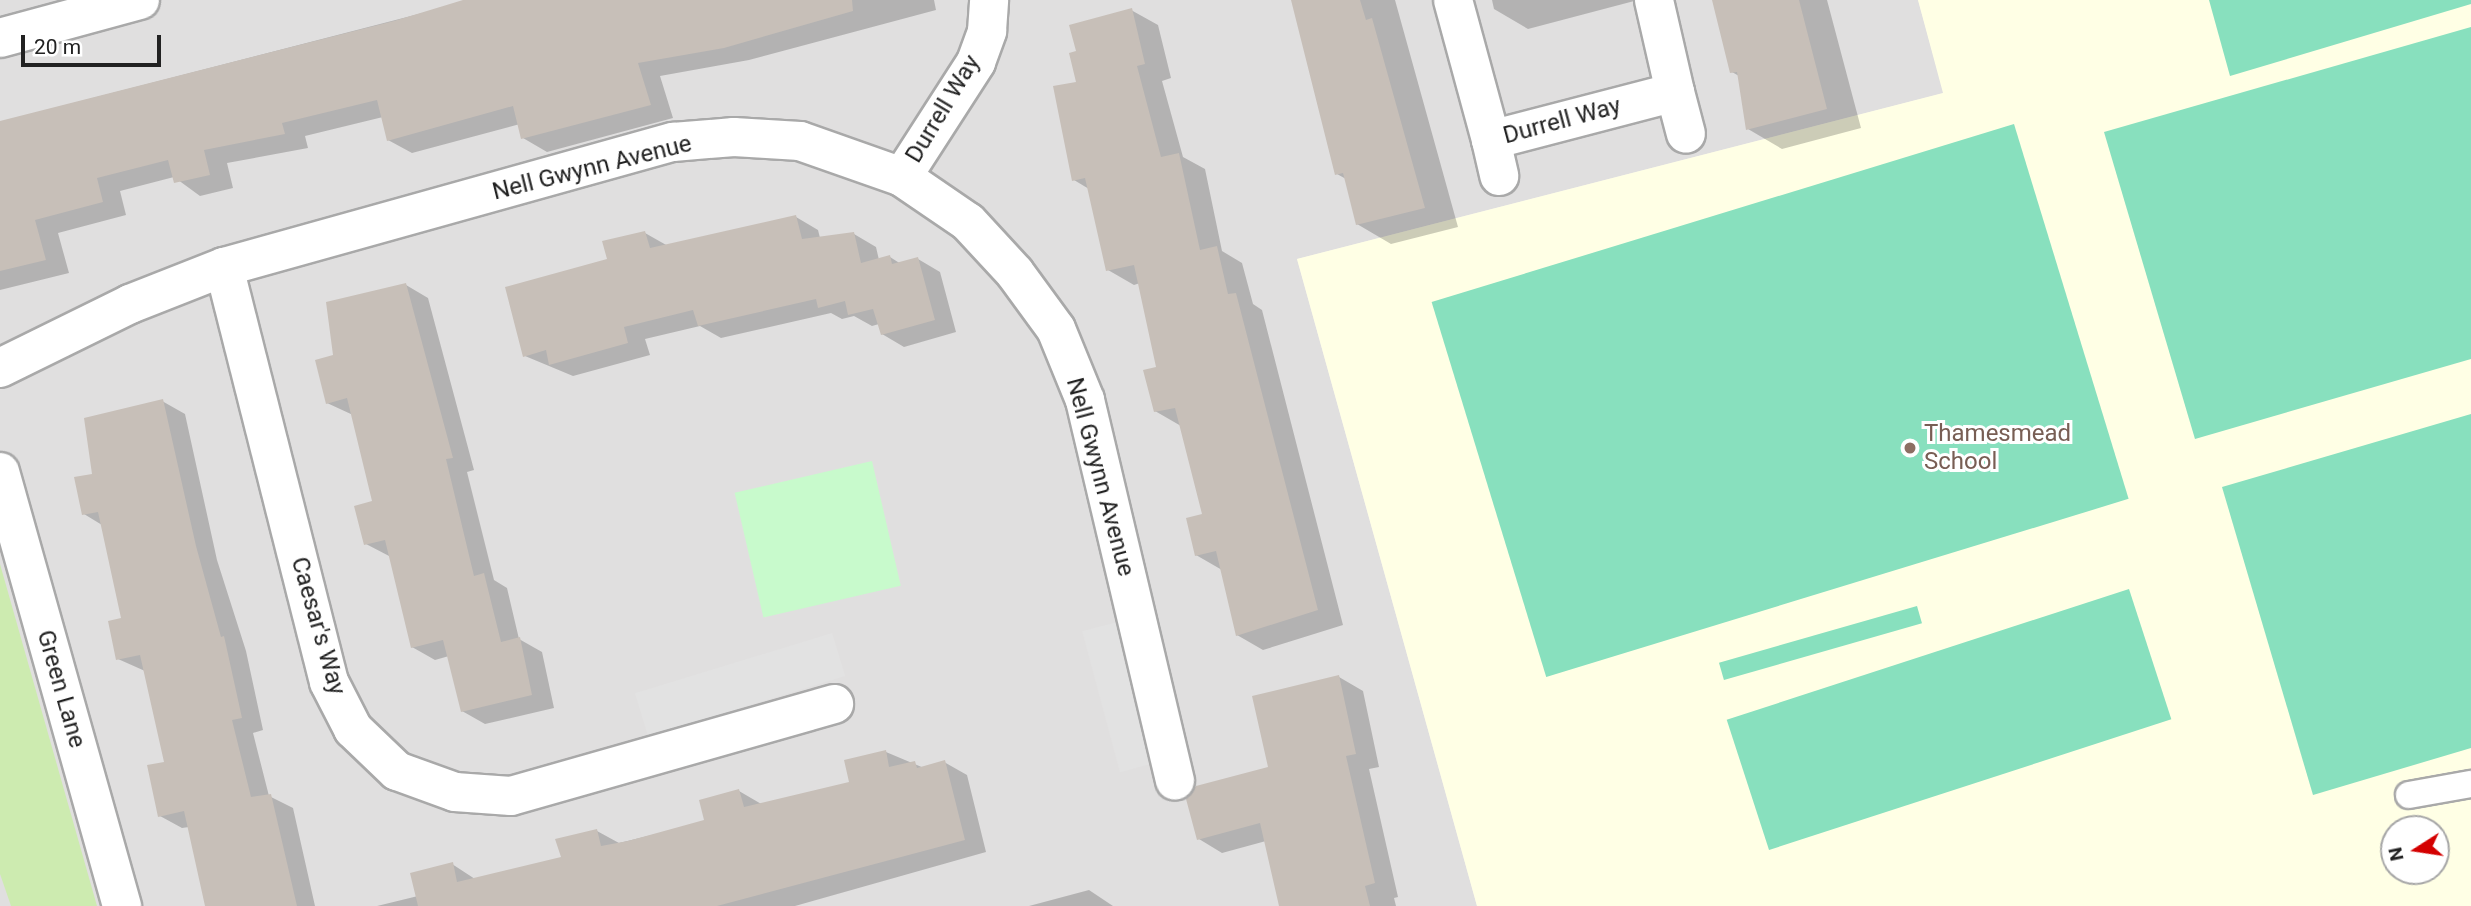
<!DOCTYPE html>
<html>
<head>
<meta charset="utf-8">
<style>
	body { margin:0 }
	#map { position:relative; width:2471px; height:906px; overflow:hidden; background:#f2efe9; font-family:Roboto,sans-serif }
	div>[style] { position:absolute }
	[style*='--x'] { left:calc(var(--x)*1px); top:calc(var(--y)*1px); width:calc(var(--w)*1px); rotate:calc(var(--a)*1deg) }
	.residential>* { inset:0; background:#e0dfdf }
	.education>* { inset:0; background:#ffffe5 }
	.grass>* { inset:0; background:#cdebb0 }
	.park>* { inset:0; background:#c8facc; transform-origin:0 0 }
	.pitch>* { inset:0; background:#88e0be; transform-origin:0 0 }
	.parking>* { inset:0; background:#e2e2e2; transform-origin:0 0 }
	.shadow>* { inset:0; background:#0003 }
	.building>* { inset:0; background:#c7bfb8 }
	.roads { filter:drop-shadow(2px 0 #a9a9a9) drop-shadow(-2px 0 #a9a9a9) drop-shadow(0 2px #a9a9a9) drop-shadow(0 -2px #a9a9a9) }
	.lane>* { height:26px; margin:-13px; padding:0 13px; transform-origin:13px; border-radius:13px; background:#fff }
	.street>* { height:38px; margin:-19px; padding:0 19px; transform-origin:19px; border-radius:19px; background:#fff }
	.dots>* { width:19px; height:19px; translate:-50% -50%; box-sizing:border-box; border:4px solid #fff; border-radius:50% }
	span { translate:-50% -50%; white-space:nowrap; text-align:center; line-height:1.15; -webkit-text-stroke:6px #fff; paint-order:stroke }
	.street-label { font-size:24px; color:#222 }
	.education-label { font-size:24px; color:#785e54 }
	.left { translate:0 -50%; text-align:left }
	.north { position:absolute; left:2380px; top:815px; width:70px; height:70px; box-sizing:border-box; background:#fff; border:2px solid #a7a7a7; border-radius:50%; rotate:258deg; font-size:19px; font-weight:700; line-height:28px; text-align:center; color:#222 }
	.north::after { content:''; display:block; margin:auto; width:24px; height:32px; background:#d40000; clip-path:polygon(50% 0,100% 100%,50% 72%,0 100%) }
	.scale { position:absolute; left:21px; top:35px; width:140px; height:32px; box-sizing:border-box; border:4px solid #222; border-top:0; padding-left:9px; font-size:21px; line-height:24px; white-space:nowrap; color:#222; -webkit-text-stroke:5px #fff; paint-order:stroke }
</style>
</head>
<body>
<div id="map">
	<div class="residential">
		<i style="clip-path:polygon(0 0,1918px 0,1944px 93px,1297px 259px,1477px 906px,0 906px)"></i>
	</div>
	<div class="education">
		<i style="clip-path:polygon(evenodd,1918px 0,2471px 0,2471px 906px,1477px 906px,1297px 259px,1943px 93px,1918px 0,2394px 829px,2436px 829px,2436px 871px,2394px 871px,2394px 829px)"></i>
	</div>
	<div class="grass">
		<i style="clip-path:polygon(0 564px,97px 906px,11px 906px,0 874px)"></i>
	</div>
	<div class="park">
		<i style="left:872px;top:461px;width:128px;height:141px;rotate:77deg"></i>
	</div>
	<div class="pitch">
		<i style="clip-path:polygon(2209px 0,2471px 0,2471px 4px,2230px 76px)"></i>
		<i style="clip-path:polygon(2471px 27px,2471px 359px,2195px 439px,2104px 132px)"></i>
		<i style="left:2014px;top:124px;width:392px;height:609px;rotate:73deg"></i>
		<i style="clip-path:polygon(2471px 414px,2471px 748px,2313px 795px,2222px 487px)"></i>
		<i style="left:2129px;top:589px;width:137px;height:423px;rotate:72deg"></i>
		<i style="left:1917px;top:606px;width:18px;height:206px;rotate:74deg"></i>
	</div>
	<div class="parking">
		<i style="left:1117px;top:622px;width:146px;height:36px;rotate:75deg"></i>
		<i style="left:832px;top:633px;width:45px;height:206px;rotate:73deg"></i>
	</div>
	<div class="shadow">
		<i style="clip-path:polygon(473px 0,934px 0,936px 10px,749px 60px,660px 76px,673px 118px,547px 152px,523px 138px,520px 124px,412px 153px,388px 140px,383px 117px,305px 136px,308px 148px,227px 163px,233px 188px,200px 196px,174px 177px,120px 191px,126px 215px,58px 233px,69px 273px,0 290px,0 122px)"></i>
		<i style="clip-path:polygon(1296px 0,1395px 0,1458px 227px,1391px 244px,1357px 224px,1346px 179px,1337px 174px)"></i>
		<i style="clip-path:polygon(1492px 0,1638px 0,1528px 29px,1494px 9px)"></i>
		<i style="clip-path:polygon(1716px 0,1827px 0,1861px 128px,1782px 149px,1748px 129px,1739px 76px,1732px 72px)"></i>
		<i style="clip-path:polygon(1131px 10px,1158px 25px,1171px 78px,1162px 81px,1183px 157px,1205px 169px,1222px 251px,1242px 263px,1253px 304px,1262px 310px,1343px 625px,1263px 650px,1237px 635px,1222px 570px,1196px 555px,1204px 515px,1181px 426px,1155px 411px,1158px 368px,1140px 283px,1134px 285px,1108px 270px,1089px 189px,1074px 180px,1078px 52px)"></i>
		<i style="clip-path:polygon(796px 217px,818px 230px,820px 238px,854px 234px,876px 247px,879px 260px,890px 257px,901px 264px,918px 259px,940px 272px,956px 332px,904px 347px,882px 334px,879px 324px,872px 326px,854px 316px,842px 319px,831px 313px,721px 338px,700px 326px,645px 339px,650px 355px,573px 376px,525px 356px,609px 261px,645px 233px,668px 246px)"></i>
		<i style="clip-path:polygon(406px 285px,428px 298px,474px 470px,467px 472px,494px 580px,507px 588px,519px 639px,542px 652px,554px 708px,485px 724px,462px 711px,449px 656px,435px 660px,412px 647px,391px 557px,366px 544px,374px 503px,353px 415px,327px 403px,335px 356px)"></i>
		<i style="clip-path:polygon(162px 401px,185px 414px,217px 560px,246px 651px,263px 730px,253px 733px,269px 796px,293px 808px,315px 906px,206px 906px,189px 827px,182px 828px,160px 816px,166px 763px,145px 671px,118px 659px,124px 619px,102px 525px,84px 514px,94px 475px)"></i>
		<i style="clip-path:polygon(1339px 677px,1363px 691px,1379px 767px,1369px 769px,1398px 897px,1394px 898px,1396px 906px,1290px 906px,1266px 841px,1222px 853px,1199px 839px,1270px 768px)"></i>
		<i style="clip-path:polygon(886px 752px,924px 768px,944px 762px,967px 775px,986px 852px,795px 906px,377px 906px,418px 896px,452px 864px,475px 879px,563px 859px,597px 831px,619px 843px,706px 822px,739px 791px,763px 805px,851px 783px)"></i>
		<i style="clip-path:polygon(1089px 890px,1113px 906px,1029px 906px)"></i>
	</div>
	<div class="building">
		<i style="clip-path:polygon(463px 0,852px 0,853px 11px,724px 48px,638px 63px,651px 105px,521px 139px,513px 106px,387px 141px,377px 100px,282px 123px,285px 134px,204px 150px,210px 175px,174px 183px,168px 160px,97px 178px,103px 202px,35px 220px,46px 260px,0 271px,0 121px,394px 21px)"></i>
		<i style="clip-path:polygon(1291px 0,1360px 0,1366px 20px,1372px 18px,1425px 208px,1356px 225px,1343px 173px,1335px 175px)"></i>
		<i style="clip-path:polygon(1712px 0,1799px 0,1827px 109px,1746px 130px,1737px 72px,1730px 73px)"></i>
		<i style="clip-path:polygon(1132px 8px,1145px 64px,1137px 66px,1161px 157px,1179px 153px,1200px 250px,1217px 246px,1228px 294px,1236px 293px,1318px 610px,1236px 636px,1216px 551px,1195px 556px,1186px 518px,1202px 514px,1175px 408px,1154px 412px,1143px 370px,1156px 367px,1134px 265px,1106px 271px,1085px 178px,1072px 181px,1053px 86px,1076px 82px,1069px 53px,1076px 51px,1069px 25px)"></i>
		<i style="clip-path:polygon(796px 215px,802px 239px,854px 232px,861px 263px,890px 255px,892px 264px,918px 257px,935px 320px,881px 335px,873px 309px,848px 315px,845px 301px,818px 308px,816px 299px,698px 326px,693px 310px,624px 327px,628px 343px,549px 365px,546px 350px,523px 357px,505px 287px,607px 259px,602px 241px,645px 231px,650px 248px)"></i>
		<i style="clip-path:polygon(406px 283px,453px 458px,446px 459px,474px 576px,484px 573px,501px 642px,520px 637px,532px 695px,461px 712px,443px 640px,411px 648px,385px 540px,364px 545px,354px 506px,372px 501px,347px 398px,326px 404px,315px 360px,333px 355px,326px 302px)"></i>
		<i style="clip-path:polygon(163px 399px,196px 546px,221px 637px,224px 636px,242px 718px,232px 720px,251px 797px,271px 794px,297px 906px,205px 906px,184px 811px,158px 817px,147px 765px,164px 762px,140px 655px,116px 660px,108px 621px,121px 618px,98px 512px,82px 515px,74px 477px,92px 474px,84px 418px)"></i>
		<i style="clip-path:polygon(1339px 675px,1356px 754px,1346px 756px,1375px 883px,1365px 886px,1370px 906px,1279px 906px,1260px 823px,1197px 840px,1186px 799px,1196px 786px,1268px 767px,1252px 696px)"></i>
		<i style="clip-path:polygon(886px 750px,889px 767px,915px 761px,917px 768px,945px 760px,965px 840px,717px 906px,418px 906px,410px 873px,453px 862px,457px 882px,561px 857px,555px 839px,597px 829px,601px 846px,628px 841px,704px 820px,699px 800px,739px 789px,744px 807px,849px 782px,844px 760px)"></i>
	</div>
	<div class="roads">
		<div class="lane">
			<i style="--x:2409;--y:795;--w:63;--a:-10.1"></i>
		</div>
		<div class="street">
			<i style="--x:1453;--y:0;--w:145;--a:74.8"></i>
			<i style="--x:1491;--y:140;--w:190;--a:-14.6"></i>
			<i style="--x:1675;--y:92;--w:94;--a:-102.9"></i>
			<i style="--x:0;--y:38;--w:145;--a:-15.2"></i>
			<i style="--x:1675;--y:92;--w:43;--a:75.3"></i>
			<i style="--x:1491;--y:140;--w:37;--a:77"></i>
			<i style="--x:902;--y:177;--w:137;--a:-57.2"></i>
			<i style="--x:976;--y:62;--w:33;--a:-70"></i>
			<i style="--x:987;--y:31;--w:31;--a:-86"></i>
			<i style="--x:224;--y:267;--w:428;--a:75.8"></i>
			<i style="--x:329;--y:682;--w:53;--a:62.9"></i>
			<i style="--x:353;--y:729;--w:61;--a:43.7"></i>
			<i style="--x:397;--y:771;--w:62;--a:19.9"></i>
			<i style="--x:455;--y:792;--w:56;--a:4.1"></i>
			<i style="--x:511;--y:796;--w:336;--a:-15.9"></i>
			<i style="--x:0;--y:368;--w:145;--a:-26.2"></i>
			<i style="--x:130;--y:304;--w:101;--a:-21.5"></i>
			<i style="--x:224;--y:267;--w:466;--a:-15.6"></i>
			<i style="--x:673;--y:142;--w:61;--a:-4.7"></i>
			<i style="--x:734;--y:137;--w:66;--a:3.5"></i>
			<i style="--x:800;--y:141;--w:108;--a:19.4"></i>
			<i style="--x:902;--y:177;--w:80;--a:34.3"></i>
			<i style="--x:968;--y:222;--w:69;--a:47.3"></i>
			<i style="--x:1015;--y:273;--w:69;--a:53.8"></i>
			<i style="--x:1056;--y:329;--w:77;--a:67.8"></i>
			<i style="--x:1085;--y:400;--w:391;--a:76.7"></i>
			<i style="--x:0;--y:472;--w:451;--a:74.3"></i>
		</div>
	</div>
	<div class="dots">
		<i style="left:1910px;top:448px;background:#8d6e63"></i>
	</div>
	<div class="street-label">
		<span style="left:943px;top:109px;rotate:-59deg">Durrell Way</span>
		<span style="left:1562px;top:121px;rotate:-15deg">Durrell Way</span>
		<span style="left:592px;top:168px;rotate:-14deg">Nell Gwynn Avenue</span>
		<span style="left:1100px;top:477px;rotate:75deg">Nell Gwynn Avenue</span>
		<span style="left:318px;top:626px;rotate:74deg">Caesar's Way</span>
		<span style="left:61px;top:689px;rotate:74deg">Green Lane</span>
	</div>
	<div class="education-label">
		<span class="left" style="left:1924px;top:448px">Thamesmead<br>School</span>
	</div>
	<div class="north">N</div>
	<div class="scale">20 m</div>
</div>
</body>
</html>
